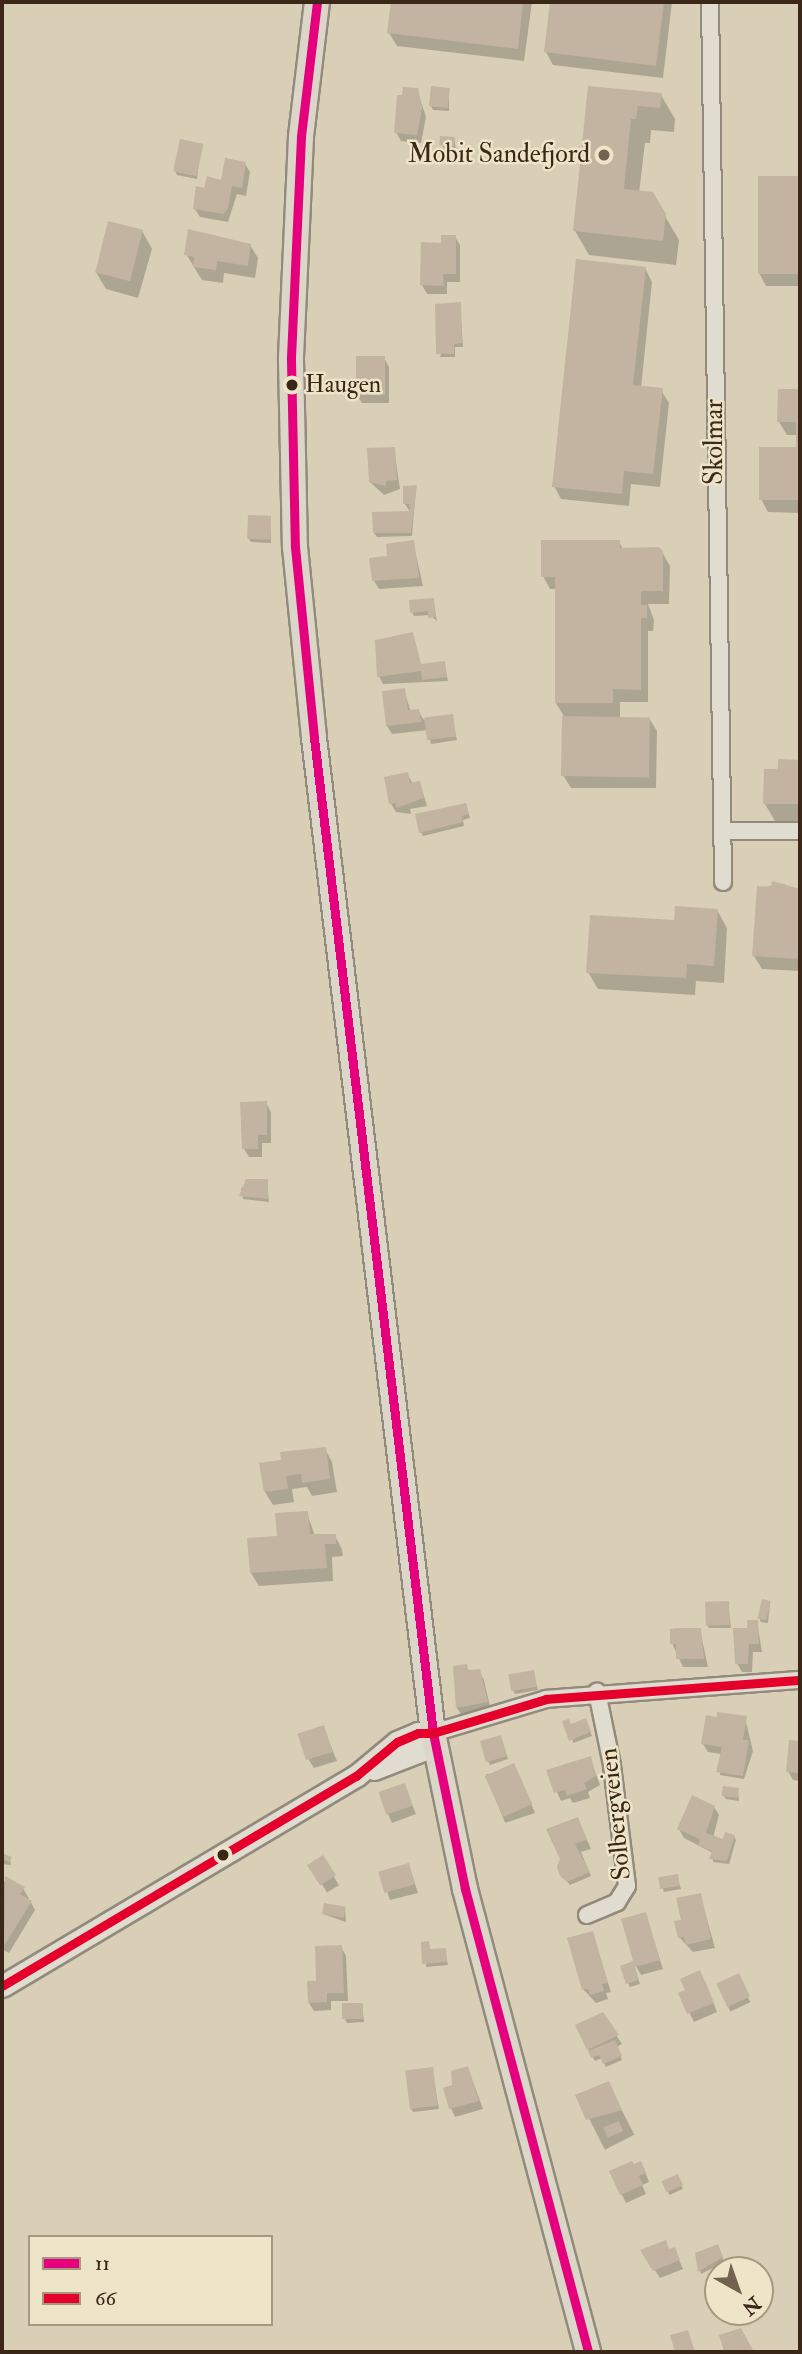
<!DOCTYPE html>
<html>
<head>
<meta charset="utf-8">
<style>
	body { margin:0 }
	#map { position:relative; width:802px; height:2354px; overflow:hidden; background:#d8cfb6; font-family:"IM FELL Double Pica",serif }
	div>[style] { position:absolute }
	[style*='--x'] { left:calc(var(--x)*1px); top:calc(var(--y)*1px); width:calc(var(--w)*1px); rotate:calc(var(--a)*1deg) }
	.shadow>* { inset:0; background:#0003; transform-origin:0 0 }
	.building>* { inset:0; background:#c3b3a1; transform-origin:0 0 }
	.roads { filter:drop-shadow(2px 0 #928a7b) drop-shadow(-2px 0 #928a7b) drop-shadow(0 2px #928a7b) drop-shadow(0 -2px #928a7b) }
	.street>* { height:16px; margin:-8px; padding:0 8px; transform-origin:8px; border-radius:8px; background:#e0dcd0 }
	.secondary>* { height:21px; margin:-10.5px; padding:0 10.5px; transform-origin:10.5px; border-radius:10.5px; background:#e0dcd0 }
	.primary>* { height:24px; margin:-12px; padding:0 12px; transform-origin:12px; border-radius:12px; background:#dbd6c7 }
	.bus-1>* { height:9px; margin:-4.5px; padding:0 4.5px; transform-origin:4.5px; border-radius:4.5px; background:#e5007d }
	.bus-2>* { height:9px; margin:-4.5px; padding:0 4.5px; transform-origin:4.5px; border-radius:4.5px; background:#e4002b }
	.dots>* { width:19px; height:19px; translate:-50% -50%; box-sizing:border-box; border:4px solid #eee4c7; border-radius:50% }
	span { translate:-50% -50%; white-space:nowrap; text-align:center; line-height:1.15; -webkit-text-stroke:5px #eee4c7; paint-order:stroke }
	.bus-label { font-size:24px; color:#3b2717 }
	.left { translate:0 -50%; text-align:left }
	.poi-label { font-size:26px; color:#3b2717 }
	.right { translate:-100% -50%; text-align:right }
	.street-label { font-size:26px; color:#3b2717 }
	.frame { position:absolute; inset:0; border:4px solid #3b2717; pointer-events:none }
	.legend { position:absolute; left:28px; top:2235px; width:245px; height:91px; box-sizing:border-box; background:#eee4c7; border:2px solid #a69881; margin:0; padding:9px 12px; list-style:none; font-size:21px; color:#3b2717 }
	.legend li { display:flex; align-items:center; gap:14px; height:35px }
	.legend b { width:35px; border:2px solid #a69881 }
	.north { position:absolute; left:704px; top:2256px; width:70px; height:70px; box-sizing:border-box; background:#eee4c7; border:2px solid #a69881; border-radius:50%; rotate:140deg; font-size:19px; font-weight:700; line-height:28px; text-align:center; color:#3b2717 }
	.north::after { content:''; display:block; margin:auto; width:24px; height:32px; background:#72624f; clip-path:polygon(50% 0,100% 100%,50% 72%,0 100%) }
</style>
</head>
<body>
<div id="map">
	<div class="shadow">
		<i style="clip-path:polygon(393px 2px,532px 2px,524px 61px,397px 46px,389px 33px)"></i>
		<i style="clip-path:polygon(552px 2px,672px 2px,663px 78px,553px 65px,546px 52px)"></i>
		<i style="clip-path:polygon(589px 88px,661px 95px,675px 119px,674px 132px,651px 130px,650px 143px,645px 143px,639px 193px,652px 194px,679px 240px,676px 265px,589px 255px,575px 231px)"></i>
		<i style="clip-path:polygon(417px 90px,426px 117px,421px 143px,401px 141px,396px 132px)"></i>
		<i style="clip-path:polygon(449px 90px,449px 111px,433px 110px,431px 106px)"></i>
		<i style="clip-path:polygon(454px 138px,456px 149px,444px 149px,442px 145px)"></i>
		<i style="clip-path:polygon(201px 145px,197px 179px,177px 175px,175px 171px)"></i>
		<i style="clip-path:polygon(245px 164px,250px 172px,246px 196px,237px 194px,228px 222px,200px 217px,195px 209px,206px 190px)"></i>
		<i style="clip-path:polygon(759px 178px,800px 178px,800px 286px,766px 286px,759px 273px)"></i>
		<i style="clip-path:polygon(142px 231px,152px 249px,138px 298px,106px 289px,96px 272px)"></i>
		<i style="clip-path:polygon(190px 231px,250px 245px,258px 258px,255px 278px,224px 273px,223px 283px,202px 280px,186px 254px)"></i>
		<i style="clip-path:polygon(455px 237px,460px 245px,460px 282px,447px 282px,447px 294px,427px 294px,422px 285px,443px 244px)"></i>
		<i style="clip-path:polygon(645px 268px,652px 282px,641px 388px,661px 390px,669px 403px,660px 487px,631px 484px,629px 506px,561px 499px,554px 486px)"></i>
		<i style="clip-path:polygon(460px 303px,463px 347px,455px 347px,455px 357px,440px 357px)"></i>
		<i style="clip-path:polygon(384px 358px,389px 367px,389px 403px,362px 403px,357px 395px)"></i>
		<i style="clip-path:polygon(779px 391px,800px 391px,800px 513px,768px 512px,761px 499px,797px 449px,798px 435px,787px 435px,779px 422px)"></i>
		<i style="clip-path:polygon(394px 449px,400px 489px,384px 495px,370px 482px)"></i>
		<i style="clip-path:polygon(416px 487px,412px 536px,377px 537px,374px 533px,411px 513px,405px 504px)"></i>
		<i style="clip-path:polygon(270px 518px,271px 543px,251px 542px,249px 539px)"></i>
		<i style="clip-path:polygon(413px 542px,423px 586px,379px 589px,374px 581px,389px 557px)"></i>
		<i style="clip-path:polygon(619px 542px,623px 549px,662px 552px,670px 566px,669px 604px,648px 604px,654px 620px,653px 631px,648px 631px,648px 702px,620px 702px,620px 718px,649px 718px,657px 731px,656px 788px,571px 788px,563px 775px,565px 718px,556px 703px,557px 589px,550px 589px,543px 576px)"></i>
		<i style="clip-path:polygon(433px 600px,437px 621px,430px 615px,414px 616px,412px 612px)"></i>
		<i style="clip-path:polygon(412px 634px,421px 665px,444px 662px,448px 681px,383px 684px,379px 676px)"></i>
		<i style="clip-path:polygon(404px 690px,411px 712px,418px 711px,424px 720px,452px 716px,457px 740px,431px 744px,428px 730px,392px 734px,387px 726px)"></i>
		<i style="clip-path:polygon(780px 761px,800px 762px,800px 828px,779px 828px,765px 804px)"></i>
		<i style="clip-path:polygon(407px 774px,413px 784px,420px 783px,427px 806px,410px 809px,411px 814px,396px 812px,391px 804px)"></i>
		<i style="clip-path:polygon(466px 805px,470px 818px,463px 820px,464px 826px,423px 836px,421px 832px)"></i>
		<i style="clip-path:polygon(785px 884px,788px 890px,800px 890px,800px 971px,762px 969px,754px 956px,758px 888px)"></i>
		<i style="clip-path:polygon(717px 910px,727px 928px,724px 983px,696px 981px,695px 995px,598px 989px,588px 972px,676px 922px)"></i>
		<i style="clip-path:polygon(266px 1103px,271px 1112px,271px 1143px,262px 1143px,262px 1157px,249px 1157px,244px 1149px)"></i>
		<i style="clip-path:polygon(267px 1181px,269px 1202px,243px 1199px,241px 1188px)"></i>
		<i style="clip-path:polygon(325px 1449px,332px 1462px,337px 1492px,312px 1496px,307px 1487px,292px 1489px,294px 1502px,273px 1505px,265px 1492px,283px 1461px)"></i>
		<i style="clip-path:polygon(307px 1513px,315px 1536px,335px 1536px,342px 1549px,343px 1556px,332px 1557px,333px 1581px,259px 1586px,251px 1573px,278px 1538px)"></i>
		<i style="clip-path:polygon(728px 1603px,731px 1628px,709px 1628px,707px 1625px)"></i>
		<i style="clip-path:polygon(770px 1603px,768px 1623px,761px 1622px,759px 1618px)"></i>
		<i style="clip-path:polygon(757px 1622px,762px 1652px,753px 1652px,752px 1672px,742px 1672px,737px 1663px,749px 1630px)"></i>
		<i style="clip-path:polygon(700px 1630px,708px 1667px,683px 1667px,672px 1643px)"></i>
		<i style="clip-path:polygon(466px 1666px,470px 1672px,479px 1671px,484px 1680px,491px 1711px,462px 1716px,457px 1708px)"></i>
		<i style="clip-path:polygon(533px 1672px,538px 1690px,515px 1694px,513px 1690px)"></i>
		<i style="clip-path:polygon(745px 1718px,753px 1751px,744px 1779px,720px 1775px,722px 1754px,708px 1752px,703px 1744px)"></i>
		<i style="clip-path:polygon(587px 1724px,592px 1736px,573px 1743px,571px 1726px)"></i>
		<i style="clip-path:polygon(323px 1727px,337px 1761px,314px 1768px,309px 1760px)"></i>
		<i style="clip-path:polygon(502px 1741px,508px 1759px,490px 1765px,488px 1761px)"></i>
		<i style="clip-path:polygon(791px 1742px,800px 1744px,800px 1781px,793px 1780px,788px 1771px)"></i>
		<i style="clip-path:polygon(590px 1758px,600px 1785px,588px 1792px,590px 1798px,573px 1803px,570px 1798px,561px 1801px,548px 1772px)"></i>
		<i style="clip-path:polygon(518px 1773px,535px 1813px,505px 1823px,486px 1774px)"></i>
		<i style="clip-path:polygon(404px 1785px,416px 1814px,392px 1823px,388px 1814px)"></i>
		<i style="clip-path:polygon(738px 1790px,739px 1801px,726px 1799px,724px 1796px)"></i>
		<i style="clip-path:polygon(714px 1807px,719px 1815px,713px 1838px,724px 1841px,734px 1836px,736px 1840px,729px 1864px,713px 1862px,713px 1853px,684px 1838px,679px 1829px)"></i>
		<i style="clip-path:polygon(578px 1819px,591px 1849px,581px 1852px,591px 1876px,570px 1885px,561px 1875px)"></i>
		<i style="clip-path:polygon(2px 1855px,10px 1858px,11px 1865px,2px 1864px)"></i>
		<i style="left:322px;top:1857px;width:33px;height:14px;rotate:59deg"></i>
		<i style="clip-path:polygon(409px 1865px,418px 1893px,390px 1900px,380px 1872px)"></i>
		<i style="clip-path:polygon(677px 1876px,681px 1889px,664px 1892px,660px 1879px)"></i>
		<i style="clip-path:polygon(6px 1879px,23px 1888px,35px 1910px,9px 1953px,2px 1949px,2px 1886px)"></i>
		<i style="clip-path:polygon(700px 1895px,715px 1948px,693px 1952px,679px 1937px,683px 1921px)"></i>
		<i style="clip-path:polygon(345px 1908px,346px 1922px,323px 1914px)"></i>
		<i style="clip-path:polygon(645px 1914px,663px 1969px,641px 1975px,636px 1966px)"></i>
		<i style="clip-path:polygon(592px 1933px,611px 1992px,606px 1993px,608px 1999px,596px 2003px,584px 1990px)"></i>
		<i style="clip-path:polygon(428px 1943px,431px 1951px,445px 1950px,448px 1965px,426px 1967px)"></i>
		<i style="clip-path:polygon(341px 1947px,346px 1956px,348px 2001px,331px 2001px,331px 2010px,314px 2011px,309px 2003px)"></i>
		<i style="clip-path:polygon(634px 1967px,640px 1984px,630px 1987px,628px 1983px)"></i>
		<i style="left:738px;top:1976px;width:29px;height:22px;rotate:65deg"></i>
		<i style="clip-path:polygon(705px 1981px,717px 2012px,694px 2022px,680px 1994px)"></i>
		<i style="clip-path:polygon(362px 2005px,364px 2022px,347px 2023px,345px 2019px)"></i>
		<i style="clip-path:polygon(602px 2014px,622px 2044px,617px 2047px,622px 2060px,606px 2067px,602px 2058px,595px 2061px,588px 2049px)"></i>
		<i style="clip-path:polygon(468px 2068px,483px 2109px,455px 2117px,451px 2108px,454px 2087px)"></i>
		<i style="clip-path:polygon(432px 2069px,439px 2109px,413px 2112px,411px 2109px)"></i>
		<i style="left:608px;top:2083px;width:58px;height:33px;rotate:63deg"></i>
		<i style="clip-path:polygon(611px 2172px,645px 2172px,649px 2182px,642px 2185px,646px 2194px,626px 2203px)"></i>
		<i style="left:677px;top:2176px;width:14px;height:15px;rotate:65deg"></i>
		<i style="clip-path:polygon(674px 2249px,683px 2269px,660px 2278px,642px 2251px)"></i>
		<i style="clip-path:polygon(720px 2250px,724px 2262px,701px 2274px,697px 2254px)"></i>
		<i style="clip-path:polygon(760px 2271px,766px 2290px,760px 2292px)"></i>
	</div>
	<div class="building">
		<i style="clip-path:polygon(391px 2px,523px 2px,518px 49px,387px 33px)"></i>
		<i style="clip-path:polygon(550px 2px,664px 2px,656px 66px,544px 52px)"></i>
		<i style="left:431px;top:86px;width:19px;height:20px;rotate:6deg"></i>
		<i style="clip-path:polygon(588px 86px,662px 93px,660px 108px,638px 106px,636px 119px,631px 119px,624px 189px,653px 192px,666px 214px,663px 241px,573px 231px)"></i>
		<i style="clip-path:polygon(403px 87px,418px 88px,422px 108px,417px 135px,394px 133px,397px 95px,402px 95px)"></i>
		<i style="left:440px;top:136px;width:15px;height:9px;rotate:4deg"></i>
		<i style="left:180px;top:139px;width:24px;height:33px;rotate:12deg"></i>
		<i style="clip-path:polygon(225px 158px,246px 162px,242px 188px,232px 186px,228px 209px,223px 214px,193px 209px,196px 186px,204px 188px,207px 176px,221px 180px)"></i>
		<i style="left:758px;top:176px;width:42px;height:98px"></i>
		<i style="left:108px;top:221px;width:36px;height:53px;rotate:14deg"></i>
		<i style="clip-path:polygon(188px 229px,251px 244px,248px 266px,217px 261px,216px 270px,193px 267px,194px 257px,184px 255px)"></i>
		<i style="clip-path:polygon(441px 235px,456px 235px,456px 274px,443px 274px,444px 286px,420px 285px,421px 242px,441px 243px)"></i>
		<i style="clip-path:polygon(576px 259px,646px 267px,633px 385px,663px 388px,653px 474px,624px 471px,622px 494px,552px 487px)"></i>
		<i style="clip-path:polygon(461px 302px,462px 343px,454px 344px,454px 354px,436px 354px,435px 304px)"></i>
		<i style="left:356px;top:356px;width:29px;height:39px"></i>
		<i style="clip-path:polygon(778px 389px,800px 389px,800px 500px,759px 500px,759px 447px,796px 447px,796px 422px,777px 422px)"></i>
		<i style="clip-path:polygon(395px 447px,397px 480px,386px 481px,386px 486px,369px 482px,367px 448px)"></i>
		<i style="clip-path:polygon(417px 485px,411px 533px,373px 533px,372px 512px,410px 511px,409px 504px,403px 504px,403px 486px)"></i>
		<i style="left:248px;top:515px;width:23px;height:24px;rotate:2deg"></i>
		<i style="clip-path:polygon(414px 540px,419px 578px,372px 581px,369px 558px,387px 556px,386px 544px)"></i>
		<i style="clip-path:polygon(541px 540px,620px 540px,620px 548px,659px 547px,663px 551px,663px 591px,641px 591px,641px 605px,647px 605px,647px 618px,641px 618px,641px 690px,613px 689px,613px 703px,555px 703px,555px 577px,541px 577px)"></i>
		<i style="clip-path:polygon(434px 598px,436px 617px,428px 618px,428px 611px,410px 613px,409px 600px)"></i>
		<i style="clip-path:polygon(413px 632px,421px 664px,445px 661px,447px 677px,422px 680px,421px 671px,377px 677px,375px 640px)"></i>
		<i style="clip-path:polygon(405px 688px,408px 710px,419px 709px,421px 722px,386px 726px,382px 691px)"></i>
		<i style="left:453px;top:714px;width:23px;height:29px;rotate:83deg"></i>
		<i style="left:562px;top:716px;width:88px;height:60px;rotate:1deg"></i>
		<i style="clip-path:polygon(778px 759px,800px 760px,800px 804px,763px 804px,764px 769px,778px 769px)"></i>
		<i style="clip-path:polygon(408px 772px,410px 783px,420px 781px,424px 798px,396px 808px,396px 803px,389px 804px,384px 777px)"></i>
		<i style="clip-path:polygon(466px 803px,469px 814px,462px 816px,463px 822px,419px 833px,415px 814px)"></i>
		<i style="clip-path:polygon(772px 881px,800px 889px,800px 959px,752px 956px,757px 886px,771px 887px)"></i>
		<i style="clip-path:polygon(675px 906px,718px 909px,714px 966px,687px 964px,686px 978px,586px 973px,590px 915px,674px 920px)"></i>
		<i style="clip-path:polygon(267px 1101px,267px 1135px,258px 1135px,258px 1149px,242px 1149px,240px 1102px)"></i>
		<i style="clip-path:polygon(246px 1179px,268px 1179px,268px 1199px,239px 1196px)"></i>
		<i style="clip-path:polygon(326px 1447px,330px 1479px,302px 1483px,301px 1474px,286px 1476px,288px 1489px,264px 1492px,259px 1463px,281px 1460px,280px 1452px)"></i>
		<i style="clip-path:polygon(308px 1511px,310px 1534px,336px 1534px,336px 1544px,325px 1544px,327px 1568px,250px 1573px,247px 1538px,277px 1536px,275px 1513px)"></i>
		<i style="left:762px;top:1599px;width:9px;height:20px;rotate:13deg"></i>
		<i style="left:729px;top:1601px;width:24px;height:24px;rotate:88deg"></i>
		<i style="clip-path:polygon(747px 1620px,758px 1620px,759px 1644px,749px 1644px,748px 1664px,735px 1664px,733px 1628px,747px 1628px)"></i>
		<i style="clip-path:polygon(676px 1628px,701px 1628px,704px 1659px,676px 1659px,676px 1644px,670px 1644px,670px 1629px)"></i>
		<i style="clip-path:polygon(467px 1664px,468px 1670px,480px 1669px,488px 1702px,456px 1708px,453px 1666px)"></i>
		<i style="left:534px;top:1670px;width:17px;height:26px;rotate:80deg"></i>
		<i style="clip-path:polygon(717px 1712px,747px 1716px,743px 1740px,749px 1740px,743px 1776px,716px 1772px,722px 1747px,701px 1744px,706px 1715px,717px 1717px)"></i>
		<i style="clip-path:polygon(586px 1718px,591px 1732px,569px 1741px,562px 1721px,569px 1719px,571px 1724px)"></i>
		<i style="left:324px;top:1725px;width:28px;height:28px;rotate:72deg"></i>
		<i style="left:501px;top:1735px;width:22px;height:22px;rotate:74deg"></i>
		<i style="clip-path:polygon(789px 1740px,800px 1741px,800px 1773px,786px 1772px)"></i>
		<i style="clip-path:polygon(591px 1756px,596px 1776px,584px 1783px,587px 1789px,567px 1796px,565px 1790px,554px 1793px,546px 1770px)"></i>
		<i style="left:514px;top:1763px;width:45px;height:32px;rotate:66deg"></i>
		<i style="left:405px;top:1783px;width:24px;height:28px;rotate:71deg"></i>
		<i style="left:723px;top:1786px;width:16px;height:10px;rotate:7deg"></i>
		<i style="clip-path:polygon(692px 1795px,715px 1806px,706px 1833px,723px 1839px,725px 1832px,735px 1835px,727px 1861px,709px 1859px,712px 1851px,698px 1845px,700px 1839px,677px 1829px)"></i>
		<i style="clip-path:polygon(578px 1817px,587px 1840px,575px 1844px,590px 1872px,567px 1882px,560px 1876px,557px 1867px,560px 1859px,546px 1829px)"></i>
		<i style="clip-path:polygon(2px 1853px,12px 1857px,9px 1862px,2px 1859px)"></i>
		<i style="left:323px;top:1855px;width:24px;height:19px;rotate:57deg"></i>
		<i style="left:409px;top:1863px;width:22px;height:32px;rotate:74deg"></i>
		<i style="left:678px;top:1874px;width:12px;height:20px;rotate:81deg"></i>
		<i style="clip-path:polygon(5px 1876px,25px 1887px,20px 1894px,32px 1901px,4px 1946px)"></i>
		<i style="clip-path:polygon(701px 1893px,711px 1939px,686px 1945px,684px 1937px,678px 1938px,674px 1921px,681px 1920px,676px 1898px)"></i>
		<i style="left:324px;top:1903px;width:22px;height:11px;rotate:10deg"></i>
		<i style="clip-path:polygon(646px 1912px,660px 1960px,635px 1967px,639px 1980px,626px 1984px,620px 1966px,633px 1961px,621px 1919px)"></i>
		<i style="clip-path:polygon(593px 1931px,608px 1983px,602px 1984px,604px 1991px,590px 1995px,588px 1989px,582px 1990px,567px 1938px)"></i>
		<i style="clip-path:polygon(429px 1941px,430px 1949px,446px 1948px,447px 1962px,422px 1964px,421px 1942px)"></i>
		<i style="clip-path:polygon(342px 1945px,344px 1993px,327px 1993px,327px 2002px,308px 2003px,307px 1981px,316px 1981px,315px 1946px)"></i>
		<i style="clip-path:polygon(700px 1970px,714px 2003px,687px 2014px,678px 1993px,685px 1990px,680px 1979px)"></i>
		<i style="left:739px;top:1973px;width:26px;height:25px;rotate:65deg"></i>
		<i style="left:363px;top:2003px;width:16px;height:21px;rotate:90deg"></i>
		<i style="clip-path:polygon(603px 2012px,619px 2035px,587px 2050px,575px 2025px)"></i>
		<i style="clip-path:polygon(615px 2040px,622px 2056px,603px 2064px,599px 2055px,591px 2058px,588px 2051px)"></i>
		<i style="clip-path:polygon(468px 2066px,479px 2101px,449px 2109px,443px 2088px,452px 2085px,451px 2071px)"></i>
		<i style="left:433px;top:2067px;width:39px;height:28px;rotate:83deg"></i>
		<i style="clip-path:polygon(609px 2081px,622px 2110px,586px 2120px,575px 2095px)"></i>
		<i style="left:619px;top:2121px;width:11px;height:17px;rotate:68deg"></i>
		<i style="clip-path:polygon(632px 2161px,634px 2164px,641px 2161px,646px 2173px,639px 2176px,643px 2185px,620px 2195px,609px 2171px)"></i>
		<i style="left:678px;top:2174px;width:12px;height:18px;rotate:66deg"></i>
		<i style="clip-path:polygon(666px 2240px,669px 2249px,675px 2247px,680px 2260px,653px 2271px,640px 2250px)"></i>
		<i style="clip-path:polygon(718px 2244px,723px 2257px,698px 2272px,695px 2253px)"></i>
		<i style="clip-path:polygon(741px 2328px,754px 2352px,724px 2352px,719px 2335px)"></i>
		<i style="clip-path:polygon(688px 2330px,695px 2352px,675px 2352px,670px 2335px)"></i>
	</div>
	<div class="roads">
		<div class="street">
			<i style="--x:710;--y:2;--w:880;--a:89.15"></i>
			<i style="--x:724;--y:831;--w:76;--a:0"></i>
			<i style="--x:433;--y:1733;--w:118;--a:-16.7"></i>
			<i style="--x:546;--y:1699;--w:255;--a:-4.3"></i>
			<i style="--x:587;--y:1915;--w:33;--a:-23"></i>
			<i style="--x:617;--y:1902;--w:19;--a:-58"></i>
			<i style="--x:627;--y:1886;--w:122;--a:-97.1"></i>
			<i style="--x:612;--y:1765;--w:75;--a:-101.6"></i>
		</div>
		<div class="secondary">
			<i style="--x:374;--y:1769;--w:53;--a:-21.2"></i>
			<i style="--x:423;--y:1750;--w:20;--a:-60"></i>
			<i style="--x:2;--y:1986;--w:412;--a:-30.7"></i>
			<i style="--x:356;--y:1776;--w:53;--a:-39.7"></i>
			<i style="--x:397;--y:1742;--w:23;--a:-23"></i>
			<i style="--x:418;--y:1733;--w:15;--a:0"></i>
		</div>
		<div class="primary">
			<i style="--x:317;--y:2;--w:136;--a:96.8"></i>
			<i style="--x:301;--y:137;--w:223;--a:92.6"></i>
			<i style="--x:291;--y:360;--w:187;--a:88.8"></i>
			<i style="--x:295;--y:547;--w:192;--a:84.3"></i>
			<i style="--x:314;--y:738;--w:1002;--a:83.18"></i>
			<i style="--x:433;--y:1733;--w:159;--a:78.4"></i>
			<i style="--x:465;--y:1889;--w:479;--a:75.1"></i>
		</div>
	</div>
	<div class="bus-1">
		<i style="--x:317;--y:2;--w:136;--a:96.8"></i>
		<i style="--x:301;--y:137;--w:223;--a:92.6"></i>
		<i style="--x:291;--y:360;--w:187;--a:88.8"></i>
		<i style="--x:295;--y:547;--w:192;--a:84.3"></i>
		<i style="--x:314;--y:738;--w:1002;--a:83.18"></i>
		<i style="--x:433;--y:1733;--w:159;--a:78.4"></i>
		<i style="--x:465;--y:1889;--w:479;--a:75.1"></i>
	</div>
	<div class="bus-2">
		<i style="--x:2;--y:1986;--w:412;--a:-30.7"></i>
		<i style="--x:356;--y:1776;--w:53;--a:-39.7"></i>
		<i style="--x:397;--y:1742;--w:23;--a:-23"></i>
		<i style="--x:418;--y:1733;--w:15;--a:0"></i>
		<i style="--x:433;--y:1733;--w:118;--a:-16.7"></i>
		<i style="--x:546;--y:1699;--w:255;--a:-4.3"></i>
	</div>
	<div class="dots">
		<i style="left:604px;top:155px;background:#72624f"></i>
		<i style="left:292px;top:385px;background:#3b2717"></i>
		<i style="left:223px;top:1855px;background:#3b2717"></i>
	</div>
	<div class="bus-label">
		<span class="left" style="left:305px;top:385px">Haugen</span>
	</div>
	<div class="poi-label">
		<span class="right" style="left:590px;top:155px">Mobit Sandefjord</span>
	</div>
	<div class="street-label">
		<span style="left:715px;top:442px;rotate:-90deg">Skolmar</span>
		<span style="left:616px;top:1814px;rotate:-96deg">Solbergveien</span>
	</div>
	<div class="frame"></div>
	<ul class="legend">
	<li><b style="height:9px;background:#e5007d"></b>11</li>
	<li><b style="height:9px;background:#e4002b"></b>66</li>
	</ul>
	<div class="north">N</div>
</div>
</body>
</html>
